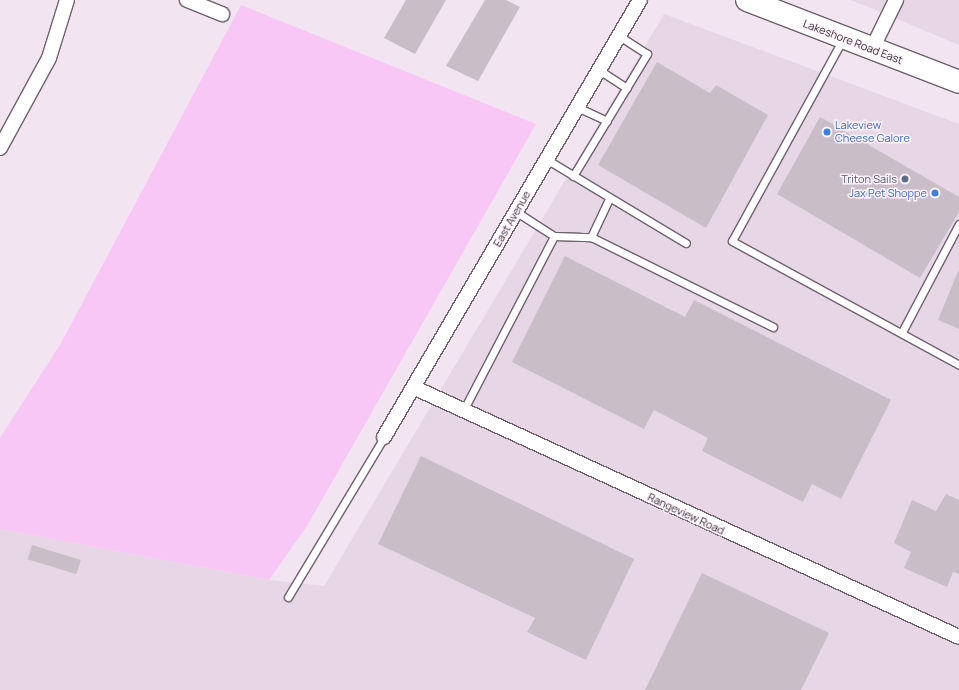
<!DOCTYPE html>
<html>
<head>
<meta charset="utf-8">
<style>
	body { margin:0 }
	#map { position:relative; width:959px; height:690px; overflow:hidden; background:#f2e5f1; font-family:Manrope,sans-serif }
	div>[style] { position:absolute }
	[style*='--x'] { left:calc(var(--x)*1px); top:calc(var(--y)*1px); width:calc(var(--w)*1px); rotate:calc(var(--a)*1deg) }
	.built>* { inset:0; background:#e7d6e6 }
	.green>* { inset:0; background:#f9c7f6 }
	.building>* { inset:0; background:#c9bdc8; transform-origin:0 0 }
	.roads { filter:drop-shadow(1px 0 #6d626c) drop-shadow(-1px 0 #6d626c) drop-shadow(0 1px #6d626c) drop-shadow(0 -1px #6d626c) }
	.service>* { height:7px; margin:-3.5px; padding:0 3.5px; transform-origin:3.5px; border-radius:3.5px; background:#fff }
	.minor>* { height:14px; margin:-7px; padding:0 7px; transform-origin:7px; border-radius:7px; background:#fff }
	.primary>* { height:22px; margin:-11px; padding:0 11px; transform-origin:11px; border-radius:11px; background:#fff }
	.dots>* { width:11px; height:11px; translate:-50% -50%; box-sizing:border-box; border:2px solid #fef3fd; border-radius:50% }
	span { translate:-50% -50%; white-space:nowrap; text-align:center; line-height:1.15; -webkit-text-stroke:3px #fef3fd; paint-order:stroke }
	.street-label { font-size:11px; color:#373237 }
	.shop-label { font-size:11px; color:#366cbe }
	.left { translate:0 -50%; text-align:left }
	.right { translate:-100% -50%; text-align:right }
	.service-label { font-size:11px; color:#4e5e75 }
</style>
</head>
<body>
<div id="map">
	<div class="built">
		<i style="clip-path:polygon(850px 0,959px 0,959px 45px,871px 8px)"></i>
		<i style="clip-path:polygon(664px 14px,959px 124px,959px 690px,0 690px,0 529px,269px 580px,324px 586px)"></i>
	</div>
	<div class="green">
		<i style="clip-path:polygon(241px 5px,536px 124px,307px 526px,269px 580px,0 529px,0 438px,61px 343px)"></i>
	</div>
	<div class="building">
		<i style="clip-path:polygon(406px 0,446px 0,415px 54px,384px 38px)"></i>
		<i style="clip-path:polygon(485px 0,506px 0,520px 7px,478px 81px,446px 66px)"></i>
		<i style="clip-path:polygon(657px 62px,710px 93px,716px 85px,768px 115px,706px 228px,598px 165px)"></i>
		<i style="clip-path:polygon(820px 117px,959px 197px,959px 212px,920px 278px,777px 194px)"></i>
		<i style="clip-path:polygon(565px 256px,685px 317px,694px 300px,891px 400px,841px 499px,812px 484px,803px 502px,702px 451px,708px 438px,654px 410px,644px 429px,512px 362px)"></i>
		<i style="clip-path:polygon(959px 269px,959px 329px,938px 320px)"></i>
		<i style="clip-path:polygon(421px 456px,634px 559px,586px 660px,527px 632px,535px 618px,378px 544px)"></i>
		<i style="clip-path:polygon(946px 494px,959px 500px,959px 574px,953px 572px,947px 587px,904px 568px,911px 552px,894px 543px,912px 500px,936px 511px)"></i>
		<i style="left:32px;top:545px;width:51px;height:15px;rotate:17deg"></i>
		<i style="clip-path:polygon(702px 573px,829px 633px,801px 690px,645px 690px)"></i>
	</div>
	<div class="roads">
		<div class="service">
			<i style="--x:843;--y:39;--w:230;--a:118.8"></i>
			<i style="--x:732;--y:241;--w:259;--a:28.6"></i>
			<i style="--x:599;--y:70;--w:33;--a:33"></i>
			<i style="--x:577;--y:107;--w:33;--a:25"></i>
			<i style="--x:546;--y:159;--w:163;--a:31"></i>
			<i style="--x:573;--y:176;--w:143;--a:-58.8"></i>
			<i style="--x:647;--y:54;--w:33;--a:-147"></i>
			<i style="--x:515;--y:211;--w:46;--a:32.7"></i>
			<i style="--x:591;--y:237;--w:203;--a:26.3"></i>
			<i style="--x:902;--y:332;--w:122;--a:-62.2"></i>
			<i style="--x:463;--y:411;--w:197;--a:-62.5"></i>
			<i style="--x:554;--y:236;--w:37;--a:2"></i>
			<i style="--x:591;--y:237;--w:42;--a:-64.7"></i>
			<i style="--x:288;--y:597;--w:187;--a:-59"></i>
		</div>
		<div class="minor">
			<i style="--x:187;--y:0;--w:38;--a:22"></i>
			<i style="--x:872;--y:49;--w:55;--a:-63.9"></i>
			<i style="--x:0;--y:148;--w:102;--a:-61.4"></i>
			<i style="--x:49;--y:58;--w:61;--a:-72.8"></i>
			<i style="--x:415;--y:388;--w:598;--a:24.59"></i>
			<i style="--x:384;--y:437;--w:506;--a:-59.64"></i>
		</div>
		<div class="primary">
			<i style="--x:747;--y:0;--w:227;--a:21.1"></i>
		</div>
	</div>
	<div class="dots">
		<i style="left:827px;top:132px;background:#3f7fe0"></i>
		<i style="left:905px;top:179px;background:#5c6f8a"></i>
		<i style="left:935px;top:193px;background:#3f7fe0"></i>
	</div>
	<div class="street-label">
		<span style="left:853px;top:42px;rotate:21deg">Lakeshore Road East</span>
		<span style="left:512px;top:219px;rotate:-60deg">East Avenue</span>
		<span style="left:686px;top:514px;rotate:25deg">Rangeview Road</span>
	</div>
	<div class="shop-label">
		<span class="left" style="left:835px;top:132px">Lakeview<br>Cheese Galore</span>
		<span class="right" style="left:927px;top:193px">Jax Pet Shoppe</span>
	</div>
	<div class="service-label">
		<span class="right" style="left:897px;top:179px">Triton Sails</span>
	</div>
</div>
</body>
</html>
